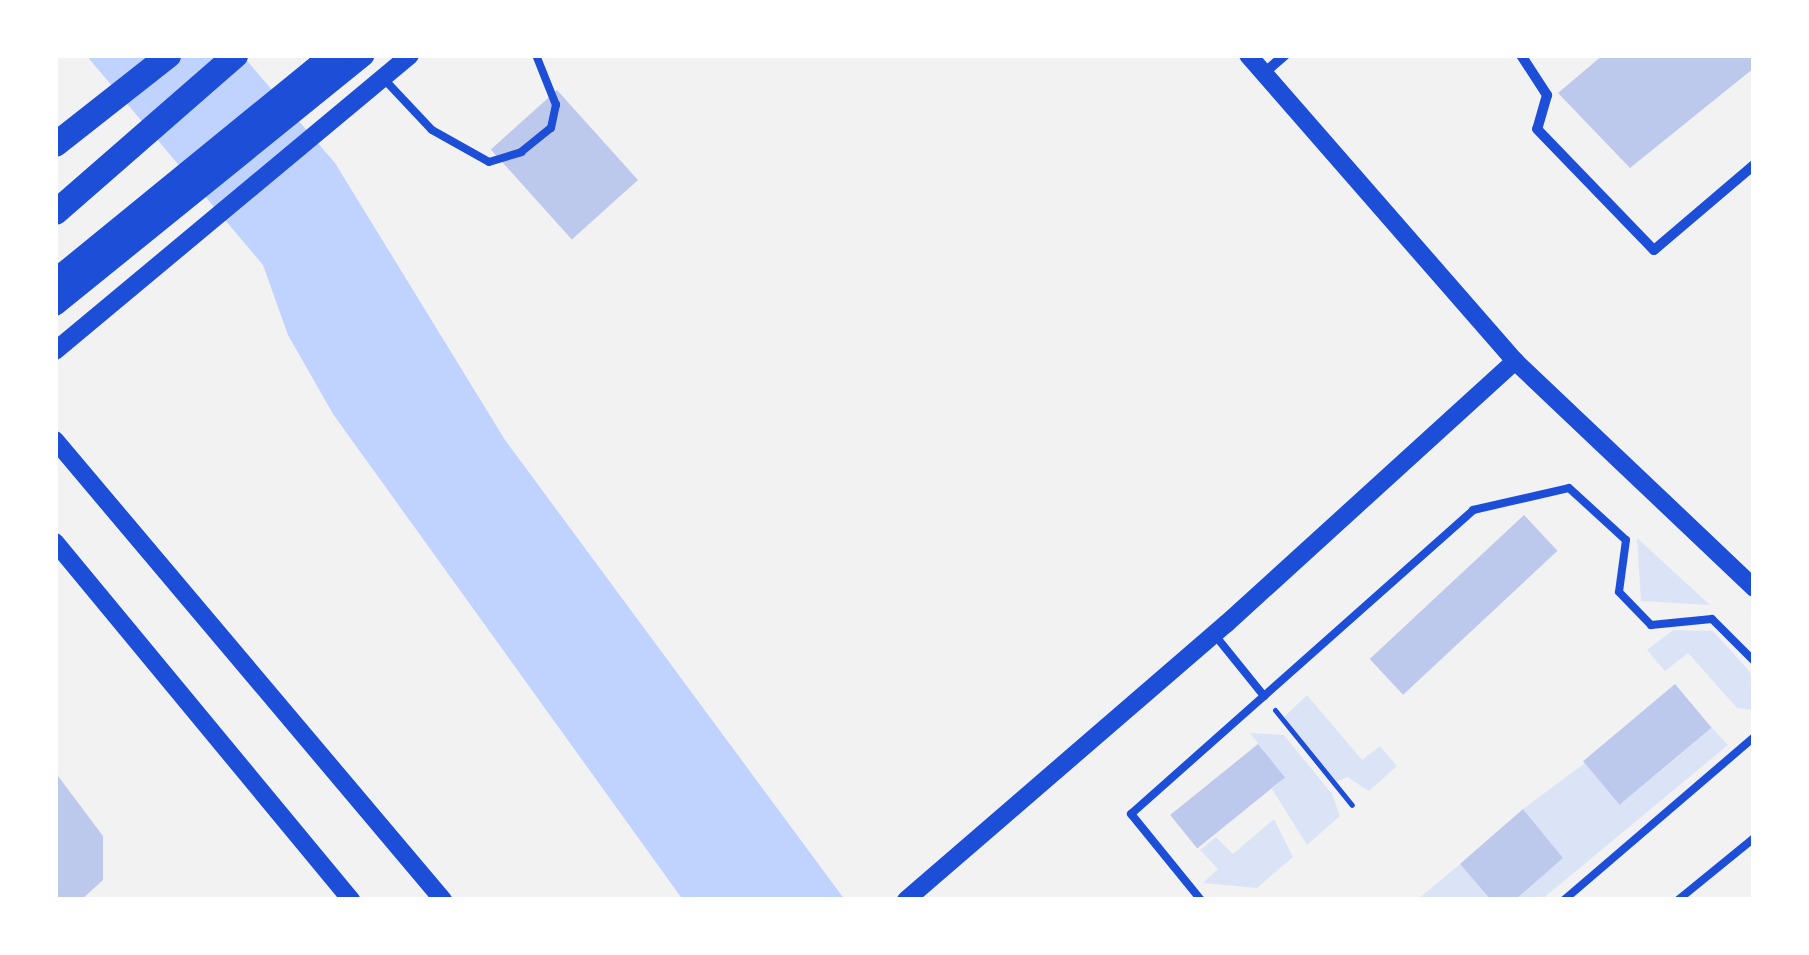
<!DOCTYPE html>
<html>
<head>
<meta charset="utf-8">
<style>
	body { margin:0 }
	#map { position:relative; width:1809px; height:955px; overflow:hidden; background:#f2f2f2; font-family:Cabin,sans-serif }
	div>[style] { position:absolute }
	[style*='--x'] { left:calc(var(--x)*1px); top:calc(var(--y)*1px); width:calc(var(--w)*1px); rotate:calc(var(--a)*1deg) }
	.green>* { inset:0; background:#dbe4f7 }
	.water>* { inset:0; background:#bfd3fe }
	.building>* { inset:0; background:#bdc9ec; transform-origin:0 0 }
	.path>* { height:5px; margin:-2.5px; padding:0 2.5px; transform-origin:2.5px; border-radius:2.5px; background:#1d4ed8 }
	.service>* { height:8px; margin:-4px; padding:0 4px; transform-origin:4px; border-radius:4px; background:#1d4ed8 }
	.minor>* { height:10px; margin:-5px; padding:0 5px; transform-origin:5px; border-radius:5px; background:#1d4ed8 }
	.tertiary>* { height:18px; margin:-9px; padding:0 9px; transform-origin:9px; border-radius:9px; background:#1d4ed8 }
	.primary>* { height:22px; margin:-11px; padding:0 11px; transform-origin:11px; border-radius:11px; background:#1d4ed8 }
	.trunk>* { height:25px; margin:-12.5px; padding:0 12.5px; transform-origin:12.5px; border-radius:12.5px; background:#1d4ed8 }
	span { translate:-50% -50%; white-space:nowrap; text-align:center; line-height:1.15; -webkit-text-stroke:8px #fff; paint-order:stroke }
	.frame { position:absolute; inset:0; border:58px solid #fff; pointer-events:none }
</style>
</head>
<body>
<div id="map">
	<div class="green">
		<i style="clip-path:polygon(1637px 538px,1710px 605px,1641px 601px)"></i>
		<i style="clip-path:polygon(1673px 630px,1713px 631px,1750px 672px,1754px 710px,1737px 708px,1688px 653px,1665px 671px,1647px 650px)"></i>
		<i style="clip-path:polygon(1307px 695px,1362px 760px,1380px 746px,1397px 766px,1369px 791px,1347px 777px,1334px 783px,1282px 719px)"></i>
		<i style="clip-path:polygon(1712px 728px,1728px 745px,1541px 900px,1515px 900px,1563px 858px,1523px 809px,1585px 763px,1621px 804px)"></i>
		<i style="clip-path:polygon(1250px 733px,1284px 735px,1332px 794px,1340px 816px,1307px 845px,1272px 789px,1284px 777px)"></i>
		<i style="clip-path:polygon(1274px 819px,1293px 857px,1257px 888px,1203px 883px,1218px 869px,1200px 850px,1216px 837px,1233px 854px)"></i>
		<i style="clip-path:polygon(1460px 864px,1491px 900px,1417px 900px)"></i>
	</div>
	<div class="water">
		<i style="clip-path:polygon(86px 55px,242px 55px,335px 163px,505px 440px,845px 900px,683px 900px,333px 414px,288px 335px,263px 265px)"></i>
	</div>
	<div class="building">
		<i style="clip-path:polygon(1603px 55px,1754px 55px,1754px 68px,1630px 168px,1558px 93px)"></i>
		<i style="left:557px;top:90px;width:121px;height:89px;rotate:48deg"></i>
		<i style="left:1524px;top:515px;width:49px;height:211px;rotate:47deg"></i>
		<i style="left:1675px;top:684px;width:57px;height:120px;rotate:50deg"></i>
		<i style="left:1258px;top:744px;width:43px;height:113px;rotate:51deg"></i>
		<i style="clip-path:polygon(55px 772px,103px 836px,103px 880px,81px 900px,55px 900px)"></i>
		<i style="clip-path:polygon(1523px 809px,1563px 858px,1515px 900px,1491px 900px,1460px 864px)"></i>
	</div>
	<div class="path">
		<i style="--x:1275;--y:710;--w:122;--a:51"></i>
	</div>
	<div class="service">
		<i style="--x:383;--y:78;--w:71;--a:46.7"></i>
		<i style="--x:432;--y:130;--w:65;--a:29.3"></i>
		<i style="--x:489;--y:162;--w:34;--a:-17"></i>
		<i style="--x:521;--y:152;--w:38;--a:-39"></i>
		<i style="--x:551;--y:128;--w:24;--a:-78"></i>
		<i style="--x:556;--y:105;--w:54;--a:-111.8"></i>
		<i style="--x:1214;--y:634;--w:80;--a:51.1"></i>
		<i style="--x:1201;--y:900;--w:111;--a:-129.1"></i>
		<i style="--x:1131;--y:814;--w:458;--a:-41.6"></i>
		<i style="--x:1473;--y:510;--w:98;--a:-12.9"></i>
		<i style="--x:1569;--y:488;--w:77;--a:42.4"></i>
		<i style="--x:1626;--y:540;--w:52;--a:97.7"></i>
		<i style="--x:1619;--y:592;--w:46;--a:45.9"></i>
		<i style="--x:1651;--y:625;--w:61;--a:-5.6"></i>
		<i style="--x:1712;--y:619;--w:59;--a:45"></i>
		<i style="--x:1564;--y:900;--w:250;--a:-40.6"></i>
		<i style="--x:1678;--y:900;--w:98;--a:-39.2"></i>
	</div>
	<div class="minor">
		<i style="--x:1521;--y:55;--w:48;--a:57"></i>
		<i style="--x:1547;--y:95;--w:35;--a:106"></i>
		<i style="--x:1537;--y:129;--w:168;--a:46"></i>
		<i style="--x:1654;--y:250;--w:131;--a:-40.4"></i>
		<i style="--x:1264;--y:73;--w:28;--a:-41"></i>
	</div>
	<div class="tertiary">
		<i style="--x:1248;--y:55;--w:406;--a:48.9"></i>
		<i style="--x:1515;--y:361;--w:330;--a:43.5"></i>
		<i style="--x:55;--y:351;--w:462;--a:-39.8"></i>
		<i style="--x:55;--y:440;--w:602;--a:49.85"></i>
		<i style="--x:55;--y:542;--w:465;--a:50.4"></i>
		<i style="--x:906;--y:900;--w:423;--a:-40.8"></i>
		<i style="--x:1226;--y:624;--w:391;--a:-42.3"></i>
	</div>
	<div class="primary">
		<i style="--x:55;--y:305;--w:397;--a:-39"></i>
	</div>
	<div class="trunk">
		<i style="--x:55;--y:144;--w:144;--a:-38.2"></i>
		<i style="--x:55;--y:212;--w:239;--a:-41.1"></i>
		<i style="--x:55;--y:281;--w:357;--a:-39.2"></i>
	</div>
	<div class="frame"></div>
</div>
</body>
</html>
